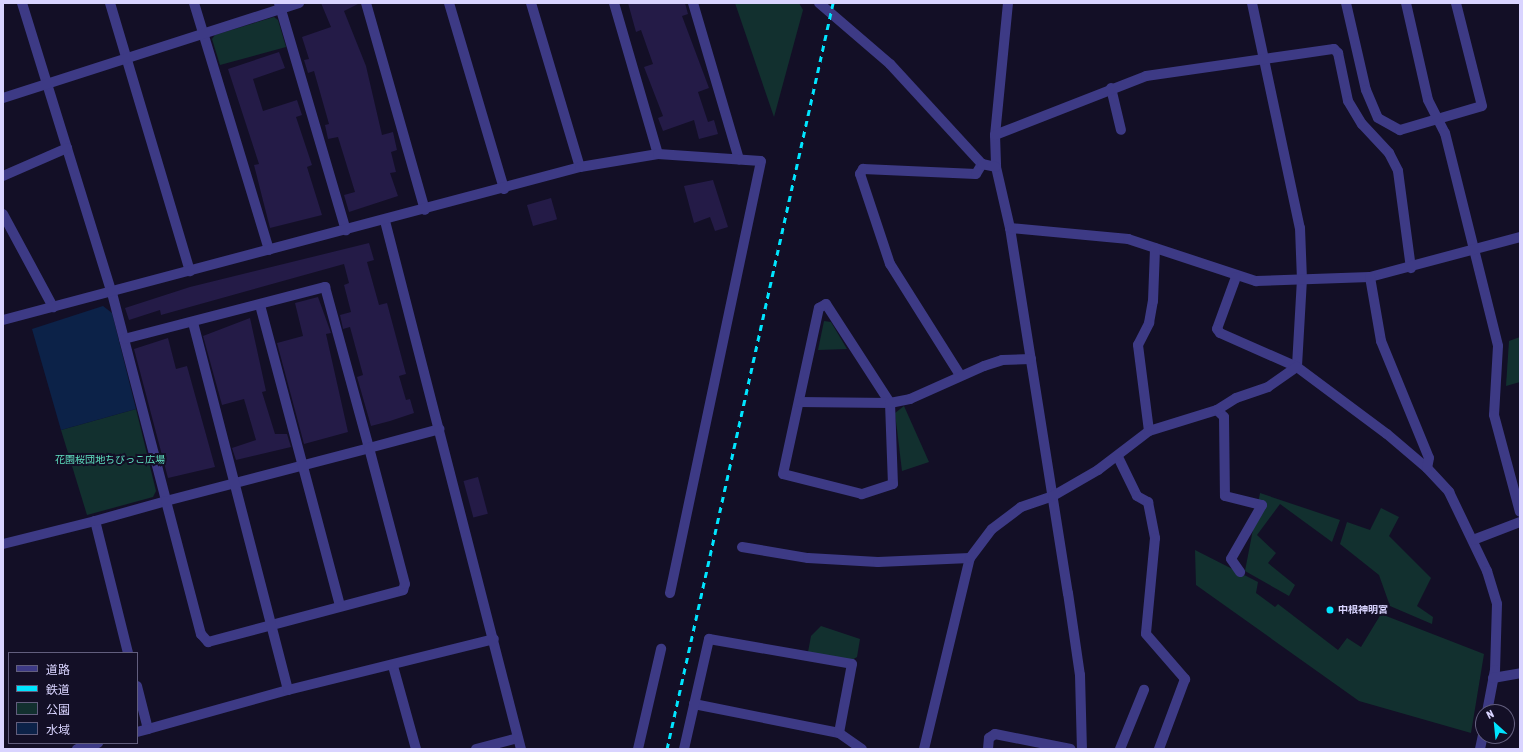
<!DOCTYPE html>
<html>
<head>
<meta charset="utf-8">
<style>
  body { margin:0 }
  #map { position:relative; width:1523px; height:752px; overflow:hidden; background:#130f26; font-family:"Asap Condensed","Noto Sans JP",sans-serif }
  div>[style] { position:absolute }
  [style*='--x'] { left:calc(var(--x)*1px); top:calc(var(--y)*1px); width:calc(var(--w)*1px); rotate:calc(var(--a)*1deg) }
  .green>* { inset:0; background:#12302f }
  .water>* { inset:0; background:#0c2248 }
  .building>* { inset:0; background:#241b47; transform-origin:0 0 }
  .pedestrian>* { height:10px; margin:-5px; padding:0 5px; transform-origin:5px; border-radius:5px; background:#3d3a85 }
  .minor>* { height:10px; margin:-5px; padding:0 5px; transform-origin:5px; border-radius:5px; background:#3d3a85 }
  .tertiary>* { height:10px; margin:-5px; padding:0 5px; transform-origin:5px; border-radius:5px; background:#3d3a85 }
  .rail>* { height:3px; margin-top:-1.5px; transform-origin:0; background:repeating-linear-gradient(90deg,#00e5ff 0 6px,transparent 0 11px) }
  .dots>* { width:11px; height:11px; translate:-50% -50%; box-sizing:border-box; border:2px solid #130f26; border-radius:50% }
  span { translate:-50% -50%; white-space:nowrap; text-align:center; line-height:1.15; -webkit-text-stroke:4px #130f26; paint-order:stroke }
  .park-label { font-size:10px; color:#5fe0c0 }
  .poi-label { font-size:10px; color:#d9d4ff; font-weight:700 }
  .left { translate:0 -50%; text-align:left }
  .frame { position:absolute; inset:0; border:4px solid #d9d4ff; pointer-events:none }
  .legend { position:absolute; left:8px; top:652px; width:130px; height:92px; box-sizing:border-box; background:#130f26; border:1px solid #625e7d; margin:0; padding:5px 7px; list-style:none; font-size:12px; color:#d9d4ff }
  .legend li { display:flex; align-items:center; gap:8px; height:20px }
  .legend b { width:20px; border:1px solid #625e7d }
  .north { position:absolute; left:1475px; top:704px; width:40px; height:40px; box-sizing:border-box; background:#130f26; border:1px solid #625e7d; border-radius:50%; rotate:333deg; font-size:11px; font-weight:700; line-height:16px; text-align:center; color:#d9d4ff }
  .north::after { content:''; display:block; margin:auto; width:14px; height:18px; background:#00e5ff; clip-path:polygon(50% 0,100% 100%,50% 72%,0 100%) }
</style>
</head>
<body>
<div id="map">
  <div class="green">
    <i style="clip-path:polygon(735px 3px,799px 3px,803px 10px,774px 117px)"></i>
    <i style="clip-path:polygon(274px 17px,278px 20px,286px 47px,220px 65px,212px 39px,215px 35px)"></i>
    <i style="clip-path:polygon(824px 321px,831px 322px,847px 349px,818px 350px)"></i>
    <i style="clip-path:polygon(1520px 337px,1520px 382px,1506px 386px,1509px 341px)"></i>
    <i style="clip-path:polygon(904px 406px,929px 462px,902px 471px,895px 413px)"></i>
    <i style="clip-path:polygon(136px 409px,156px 491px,153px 497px,87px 515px,61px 430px)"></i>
    <i style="clip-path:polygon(1260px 493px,1340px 520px,1332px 542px,1280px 504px,1257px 535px,1276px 553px,1268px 563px,1295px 585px,1289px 596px,1245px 571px)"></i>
    <i style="clip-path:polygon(1381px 508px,1399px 517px,1389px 536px,1431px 578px,1417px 606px,1433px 617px,1432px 624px,1390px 606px,1379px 575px,1340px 544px,1347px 522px,1370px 530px)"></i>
    <i style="clip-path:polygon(1195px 550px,1258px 582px,1256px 593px,1275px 607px,1278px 604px,1338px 650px,1347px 638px,1361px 647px,1381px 614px,1484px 654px,1471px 733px,1359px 701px,1196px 585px)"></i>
    <i style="clip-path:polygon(821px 626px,860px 639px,857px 657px,850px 661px,808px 652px,811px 636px)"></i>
  </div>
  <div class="water">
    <i style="clip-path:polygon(103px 306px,112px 313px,136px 409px,61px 430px,32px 329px)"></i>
  </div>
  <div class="building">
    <i style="clip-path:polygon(321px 3px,360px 3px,344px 11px,366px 66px,382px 135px,393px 132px,397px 150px,391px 152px,396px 172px,390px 173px,398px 196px,349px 212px,344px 195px,355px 192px,338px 137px,328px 139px,325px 125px,329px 124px,314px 71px,308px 73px,304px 60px,309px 59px,302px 37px,331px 27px)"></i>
    <i style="clip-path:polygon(628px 3px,685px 3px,688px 14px,682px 16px,709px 88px,698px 92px,708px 122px,714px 120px,718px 134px,699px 139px,694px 120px,663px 131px,658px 118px,663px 116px,644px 67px,653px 64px,641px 30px,636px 32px)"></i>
    <i style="clip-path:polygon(279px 52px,285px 68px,253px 79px,263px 111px,297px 100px,302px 115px,296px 117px,312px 165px,307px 167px,322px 215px,270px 228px,254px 165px,259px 164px,228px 69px)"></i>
    <i style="clip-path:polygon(713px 180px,728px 227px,715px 231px,710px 217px,694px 223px,684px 186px)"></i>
    <i style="left:551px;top:198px;width:22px;height:25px;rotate:74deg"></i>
    <i style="clip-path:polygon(369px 243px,374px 260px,367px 262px,379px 305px,387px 303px,406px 374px,399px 376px,406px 400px,410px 399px,414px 413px,390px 421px,371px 426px,357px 377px,363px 375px,350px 327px,343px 329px,340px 315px,351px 312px,344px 285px,349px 283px,344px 264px,161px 315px,160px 310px,129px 320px,125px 308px,190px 287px)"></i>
    <i style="clip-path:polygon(318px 297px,331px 333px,326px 334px,348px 432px,304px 444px,277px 343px,303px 336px,295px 303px)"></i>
    <i style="clip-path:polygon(250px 318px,266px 391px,262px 392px,275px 434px,287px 434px,291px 447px,236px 460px,232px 448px,256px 440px,244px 399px,222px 405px,203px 336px)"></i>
    <i style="clip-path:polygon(168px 338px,176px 369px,187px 366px,215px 467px,168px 478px,134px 349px)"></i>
    <i style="left:478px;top:477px;width:38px;height:15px;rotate:75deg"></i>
  </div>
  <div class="pedestrian">
    <i style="--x:166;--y:501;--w:210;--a:-14.6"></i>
  </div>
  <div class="minor">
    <i style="--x:22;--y:3;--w:304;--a:72.8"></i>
    <i style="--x:112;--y:293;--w:215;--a:75.4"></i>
    <i style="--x:110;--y:3;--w:280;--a:73.4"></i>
    <i style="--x:194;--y:3;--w:258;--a:73.1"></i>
    <i style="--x:279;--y:3;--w:237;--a:73.6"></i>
    <i style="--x:366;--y:3;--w:215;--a:74.1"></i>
    <i style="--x:449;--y:3;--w:194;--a:73.5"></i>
    <i style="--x:531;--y:3;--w:171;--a:73.4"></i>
    <i style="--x:614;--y:3;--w:157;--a:73.8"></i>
    <i style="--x:693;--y:3;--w:163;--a:73.6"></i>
    <i style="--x:1008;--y:3;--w:133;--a:95.6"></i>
    <i style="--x:995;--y:135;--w:32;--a:88"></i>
    <i style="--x:996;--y:167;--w:63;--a:77.1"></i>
    <i style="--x:1010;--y:228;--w:370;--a:81"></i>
    <i style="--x:1068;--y:593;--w:83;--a:81.7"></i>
    <i style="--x:1080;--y:675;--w:74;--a:88.5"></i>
    <i style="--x:1252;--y:3;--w:230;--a:78"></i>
    <i style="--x:1300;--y:228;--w:51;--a:87.8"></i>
    <i style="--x:1302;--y:279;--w:88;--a:93.3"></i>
    <i style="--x:1346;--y:3;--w:89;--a:77.1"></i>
    <i style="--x:1366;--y:90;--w:30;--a:67"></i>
    <i style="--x:1378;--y:118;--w:25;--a:29"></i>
    <i style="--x:1400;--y:130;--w:85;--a:-16.3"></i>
    <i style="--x:1482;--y:106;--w:106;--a:-104.2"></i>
    <i style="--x:1406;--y:3;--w:99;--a:77.2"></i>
    <i style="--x:1428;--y:100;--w:37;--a:63"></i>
    <i style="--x:1445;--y:133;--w:219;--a:76"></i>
    <i style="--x:1498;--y:346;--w:69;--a:93.3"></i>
    <i style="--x:1494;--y:415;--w:100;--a:75"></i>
    <i style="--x:1111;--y:88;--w:43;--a:76.6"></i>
    <i style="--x:3;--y:98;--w:311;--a:-17.8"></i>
    <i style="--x:995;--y:135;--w:162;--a:-21.3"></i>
    <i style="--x:1146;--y:76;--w:190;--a:-8.2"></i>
    <i style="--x:1334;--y:49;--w:6;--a:45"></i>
    <i style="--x:1338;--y:53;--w:49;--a:78.2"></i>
    <i style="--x:1348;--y:101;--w:27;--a:59"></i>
    <i style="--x:1362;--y:124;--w:40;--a:47"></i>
    <i style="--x:1389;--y:153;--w:20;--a:63"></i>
    <i style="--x:1398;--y:171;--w:98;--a:82.4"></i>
    <i style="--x:3;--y:176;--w:70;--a:-23.6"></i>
    <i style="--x:3;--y:214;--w:106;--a:61.7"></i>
    <i style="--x:1010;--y:228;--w:119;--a:5.3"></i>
    <i style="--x:1128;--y:239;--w:135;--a:18.2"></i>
    <i style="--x:1256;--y:281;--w:114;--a:-2"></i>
    <i style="--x:1370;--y:277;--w:155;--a:-14.9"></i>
    <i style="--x:1236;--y:277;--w:55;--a:110.1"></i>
    <i style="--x:1217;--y:329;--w:5;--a:53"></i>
    <i style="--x:1220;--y:333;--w:84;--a:23.8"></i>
    <i style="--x:1297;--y:367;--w:112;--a:36.7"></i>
    <i style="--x:1387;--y:434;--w:52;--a:40.4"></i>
    <i style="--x:1427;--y:468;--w:33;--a:47"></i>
    <i style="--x:1449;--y:492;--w:88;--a:64.3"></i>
    <i style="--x:1487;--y:571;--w:34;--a:73"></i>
    <i style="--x:1497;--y:604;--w:66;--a:91.7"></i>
    <i style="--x:1495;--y:670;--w:43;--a:100.8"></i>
    <i style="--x:1370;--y:277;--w:65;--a:80.2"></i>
    <i style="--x:1381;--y:341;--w:126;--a:67.7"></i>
    <i style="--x:1429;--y:458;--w:10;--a:101"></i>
    <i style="--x:826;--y:304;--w:118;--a:57.1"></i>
    <i style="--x:890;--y:403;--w:81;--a:87.9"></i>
    <i style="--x:893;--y:484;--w:33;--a:162"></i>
    <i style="--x:862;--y:494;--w:81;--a:-165.8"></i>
    <i style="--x:783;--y:474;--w:170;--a:-77.8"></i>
    <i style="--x:819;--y:308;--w:8;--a:-30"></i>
    <i style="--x:260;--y:305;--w:311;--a:75.1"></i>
    <i style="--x:124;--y:339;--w:208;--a:-14.5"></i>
    <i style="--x:325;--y:287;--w:167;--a:74.7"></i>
    <i style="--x:960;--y:375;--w:131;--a:-122.2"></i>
    <i style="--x:890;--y:264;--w:95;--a:-108.4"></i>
    <i style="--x:860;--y:174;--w:6;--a:-59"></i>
    <i style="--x:863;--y:169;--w:113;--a:2.5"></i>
    <i style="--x:976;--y:174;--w:12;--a:-59"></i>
    <i style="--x:799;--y:402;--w:91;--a:0.6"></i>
    <i style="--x:890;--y:403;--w:20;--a:-11"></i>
    <i style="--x:910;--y:399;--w:81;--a:-24"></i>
    <i style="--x:984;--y:366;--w:19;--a:-18"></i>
    <i style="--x:1002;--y:360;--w:29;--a:-2"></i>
    <i style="--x:1217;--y:410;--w:10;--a:45"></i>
    <i style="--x:1224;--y:417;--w:79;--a:89.3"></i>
    <i style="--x:1225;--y:496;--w:38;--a:14"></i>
    <i style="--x:1262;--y:505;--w:62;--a:119.9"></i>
    <i style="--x:1231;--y:559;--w:16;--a:55"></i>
    <i style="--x:1149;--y:431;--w:87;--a:-97.3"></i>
    <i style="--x:1138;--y:345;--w:25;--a:-63"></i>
    <i style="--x:1149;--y:323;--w:22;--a:-80"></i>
    <i style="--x:1153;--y:301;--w:53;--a:-87.8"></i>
    <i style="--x:1118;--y:457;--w:43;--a:64"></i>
    <i style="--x:1137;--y:496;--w:13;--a:29"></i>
    <i style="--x:1148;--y:502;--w:37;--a:79"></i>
    <i style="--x:1155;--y:538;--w:96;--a:95.4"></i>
    <i style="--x:1146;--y:634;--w:60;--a:49.1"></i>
    <i style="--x:1185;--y:679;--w:75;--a:110.4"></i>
    <i style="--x:1473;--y:540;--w:50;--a:-21"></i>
    <i style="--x:3;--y:544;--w:95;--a:-14"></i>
    <i style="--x:742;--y:547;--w:67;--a:9.5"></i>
    <i style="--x:808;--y:558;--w:70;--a:3.3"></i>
    <i style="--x:878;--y:562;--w:92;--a:-2.5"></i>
    <i style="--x:670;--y:593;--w:441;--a:-78.1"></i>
    <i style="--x:128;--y:653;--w:136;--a:-104"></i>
    <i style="--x:95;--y:521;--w:74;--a:-15.7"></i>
    <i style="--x:166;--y:501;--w:138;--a:75.3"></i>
    <i style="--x:201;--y:634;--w:11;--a:49"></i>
    <i style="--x:208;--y:642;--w:202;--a:-14.9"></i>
    <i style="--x:403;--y:590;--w:6;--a:-72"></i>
    <i style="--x:405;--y:584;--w:141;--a:-104.8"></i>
    <i style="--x:369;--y:448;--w:73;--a:-15"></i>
    <i style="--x:393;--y:666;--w:86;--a:74.5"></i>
    <i style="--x:1493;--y:678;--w:27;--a:-10"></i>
    <i style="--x:137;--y:686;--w:44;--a:75.7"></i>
    <i style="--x:148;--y:729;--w:145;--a:-15.6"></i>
    <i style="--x:288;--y:690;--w:379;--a:-104.5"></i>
    <i style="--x:288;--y:690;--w:212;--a:-13.9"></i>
    <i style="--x:694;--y:704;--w:148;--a:11.3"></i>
    <i style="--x:839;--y:733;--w:28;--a:35"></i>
    <i style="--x:137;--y:732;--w:11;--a:-15"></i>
    <i style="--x:77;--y:749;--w:22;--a:-16"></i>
    <i style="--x:476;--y:749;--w:43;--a:-14.7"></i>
    <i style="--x:638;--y:749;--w:103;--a:-77"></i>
    <i style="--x:684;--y:749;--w:113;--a:-77.2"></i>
    <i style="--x:709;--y:639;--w:145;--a:9.9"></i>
    <i style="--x:852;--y:664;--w:70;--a:100.7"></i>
    <i style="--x:924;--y:749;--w:196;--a:-76.5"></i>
    <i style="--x:970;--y:558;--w:36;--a:-53"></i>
    <i style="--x:992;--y:529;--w:36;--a:-37"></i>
    <i style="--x:1021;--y:507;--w:34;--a:-19"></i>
    <i style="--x:1053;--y:496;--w:52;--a:-30"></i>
    <i style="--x:1098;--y:470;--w:64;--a:-37.4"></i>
    <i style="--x:1149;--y:431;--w:71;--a:-17.2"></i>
    <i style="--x:1217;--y:410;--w:22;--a:-32"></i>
    <i style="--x:1236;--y:398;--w:34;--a:-19"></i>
    <i style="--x:1268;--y:387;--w:35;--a:-35"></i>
    <i style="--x:988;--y:749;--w:11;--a:-85"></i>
    <i style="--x:989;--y:738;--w:7;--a:-34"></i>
    <i style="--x:995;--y:734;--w:77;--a:11.2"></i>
    <i style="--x:1120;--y:749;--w:64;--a:-67.9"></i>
    <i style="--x:1480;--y:749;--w:14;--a:-78"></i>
  </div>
  <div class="tertiary">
    <i style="--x:819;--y:3;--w:94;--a:40.7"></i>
    <i style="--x:890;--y:64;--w:136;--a:47.4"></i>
    <i style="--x:982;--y:164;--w:14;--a:12"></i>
    <i style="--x:385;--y:221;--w:545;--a:75.56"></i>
    <i style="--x:3;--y:320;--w:597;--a:-14.85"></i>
    <i style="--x:580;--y:167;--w:79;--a:-9.5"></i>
    <i style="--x:658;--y:154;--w:103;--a:3.9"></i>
  </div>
  <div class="rail">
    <i style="--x:667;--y:749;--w:764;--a:-77.45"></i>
  </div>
  <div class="dots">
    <i style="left:1330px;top:610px;background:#00e5ff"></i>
  </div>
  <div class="park-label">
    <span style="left:110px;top:460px">花園桜団地ちびっこ広場</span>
  </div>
  <div class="poi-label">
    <span class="left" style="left:1338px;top:610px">中根神明宮</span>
  </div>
  <div class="frame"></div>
  <ul class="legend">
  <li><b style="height:5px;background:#3d3a85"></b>道路</li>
  <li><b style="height:5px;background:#00e5ff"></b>鉄道</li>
  <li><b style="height:11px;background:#12302f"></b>公園</li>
  <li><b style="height:11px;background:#0c2248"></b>水域</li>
  </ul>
  <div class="north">N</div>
</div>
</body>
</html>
